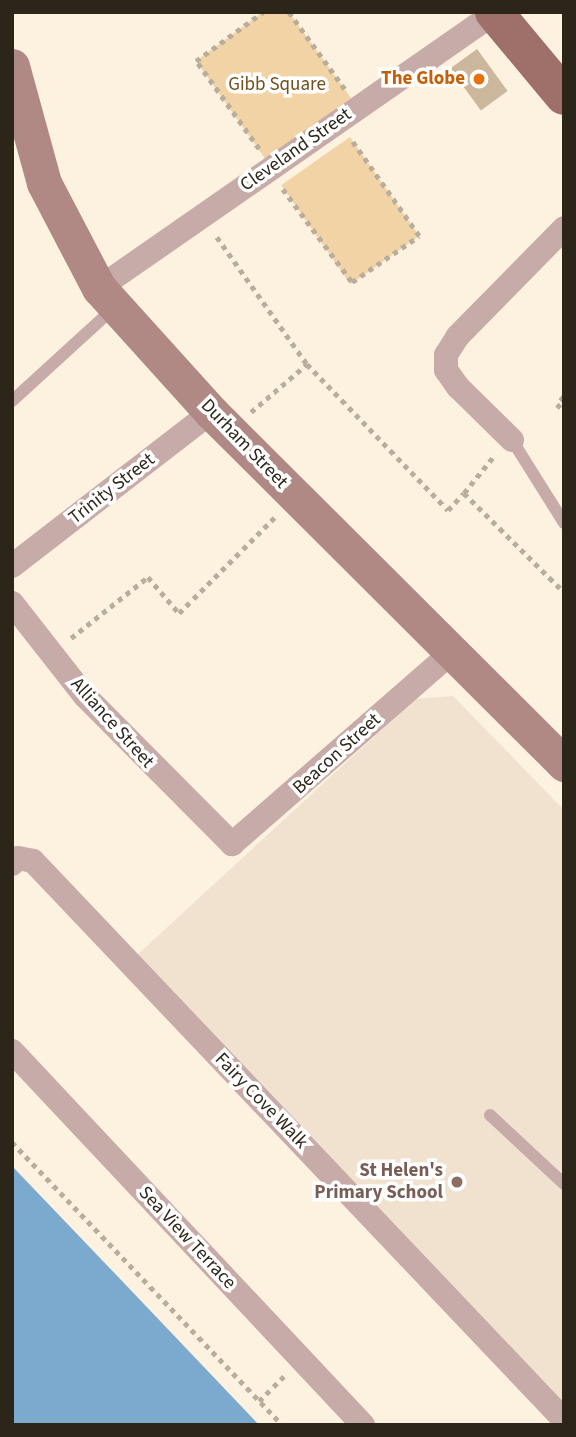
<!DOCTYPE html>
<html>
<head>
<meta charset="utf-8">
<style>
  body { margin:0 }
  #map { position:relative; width:576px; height:1437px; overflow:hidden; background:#fdf1df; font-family:"Source Sans 3",sans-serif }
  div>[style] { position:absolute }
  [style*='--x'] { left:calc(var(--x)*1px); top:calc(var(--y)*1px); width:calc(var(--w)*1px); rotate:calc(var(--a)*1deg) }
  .education>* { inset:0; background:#f1e2cf }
  .green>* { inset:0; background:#f2d3a6; transform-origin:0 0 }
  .water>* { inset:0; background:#7caace }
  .building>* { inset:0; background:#cbb79b; transform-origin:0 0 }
  .path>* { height:4.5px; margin-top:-2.25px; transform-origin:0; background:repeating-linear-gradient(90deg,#b8ae9e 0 5px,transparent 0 10px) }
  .lane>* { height:12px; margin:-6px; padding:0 6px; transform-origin:6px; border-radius:6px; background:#c7aba8 }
  .street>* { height:24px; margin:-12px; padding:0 12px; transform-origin:12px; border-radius:12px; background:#c7aba8 }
  .secondary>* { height:35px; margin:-17.5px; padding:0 17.5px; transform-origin:17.5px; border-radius:17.5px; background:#b08884 }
  .primary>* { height:38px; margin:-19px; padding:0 19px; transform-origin:19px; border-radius:19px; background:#9f6f6a }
  .dots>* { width:19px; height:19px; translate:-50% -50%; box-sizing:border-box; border:4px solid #fff; border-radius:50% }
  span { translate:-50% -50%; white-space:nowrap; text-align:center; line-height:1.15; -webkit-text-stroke:7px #fff; paint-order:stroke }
  .food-label { font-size:19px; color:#c56008; font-weight:700 }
  .right { translate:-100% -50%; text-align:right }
  .park-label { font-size:19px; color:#705019 }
  .street-label { font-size:19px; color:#2c251a }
  .education-label { font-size:19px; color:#785e54; font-weight:700 }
  .frame { position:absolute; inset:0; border:14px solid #2c251a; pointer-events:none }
</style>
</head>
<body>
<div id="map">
  <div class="education">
    <i style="clip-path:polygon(453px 696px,564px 810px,564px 1408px,136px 956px,415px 699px)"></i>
  </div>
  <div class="green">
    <i style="clip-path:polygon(263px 12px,289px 12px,351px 98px,266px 160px,196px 61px)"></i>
    <i style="left:350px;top:137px;width:121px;height:84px;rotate:55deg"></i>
  </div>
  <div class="water">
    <i style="clip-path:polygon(12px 1166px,123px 1282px,259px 1425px,12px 1425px)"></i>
  </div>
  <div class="building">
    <i style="left:477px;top:49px;width:52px;height:33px;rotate:54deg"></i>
  </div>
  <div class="path">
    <i style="--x:289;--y:12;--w:95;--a:54"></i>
    <i style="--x:259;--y:149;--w:108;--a:-125.6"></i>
    <i style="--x:196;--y:61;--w:83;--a:-36.2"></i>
    <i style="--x:283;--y:189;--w:116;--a:53.4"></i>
    <i style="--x:352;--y:282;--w:81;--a:-34.5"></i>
    <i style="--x:419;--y:236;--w:116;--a:-125.2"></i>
    <i style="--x:217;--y:237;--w:156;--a:54.7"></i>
    <i style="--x:564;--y:397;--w:10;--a:135"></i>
    <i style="--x:557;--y:404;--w:10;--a:45"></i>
    <i style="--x:251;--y:412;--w:74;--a:-40.6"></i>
    <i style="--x:307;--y:364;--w:203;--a:46"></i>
    <i style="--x:448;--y:510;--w:23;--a:-47"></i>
    <i style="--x:464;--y:493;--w:141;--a:44.7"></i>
    <i style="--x:464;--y:493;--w:48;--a:-51"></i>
    <i style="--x:71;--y:638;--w:98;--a:-38.4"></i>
    <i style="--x:148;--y:577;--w:48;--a:49.3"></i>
    <i style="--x:179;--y:613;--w:136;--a:-45"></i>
    <i style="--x:12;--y:1142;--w:391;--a:46.3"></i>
    <i style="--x:259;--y:1401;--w:35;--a:-45"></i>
  </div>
  <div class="lane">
    <i style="--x:12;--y:401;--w:139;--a:-42.4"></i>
    <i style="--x:512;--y:440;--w:98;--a:57.9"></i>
    <i style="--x:490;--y:1115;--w:101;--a:43"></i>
  </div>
  <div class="street">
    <i style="--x:99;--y:288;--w:482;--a:-34.8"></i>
    <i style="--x:512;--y:440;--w:76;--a:-135.5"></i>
    <i style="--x:458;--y:387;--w:21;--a:-125"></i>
    <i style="--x:446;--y:370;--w:15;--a:-90"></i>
    <i style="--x:446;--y:355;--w:22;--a:-58"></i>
    <i style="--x:458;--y:336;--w:151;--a:-45.5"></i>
    <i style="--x:12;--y:566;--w:252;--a:-37.7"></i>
    <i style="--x:12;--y:603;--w:118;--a:51.9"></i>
    <i style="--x:85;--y:696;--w:209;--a:45.2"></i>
    <i style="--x:232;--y:844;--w:291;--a:-41.1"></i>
    <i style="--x:12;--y:864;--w:8;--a:-45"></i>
    <i style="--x:18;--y:858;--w:15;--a:11"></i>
    <i style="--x:33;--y:861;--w:771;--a:46.47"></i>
    <i style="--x:12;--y:1051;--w:513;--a:46.82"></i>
  </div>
  <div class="secondary">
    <i style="--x:12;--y:66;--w:121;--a:74.7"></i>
    <i style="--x:44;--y:183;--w:119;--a:62.4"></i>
    <i style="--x:99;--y:288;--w:167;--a:47.9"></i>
    <i style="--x:211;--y:412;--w:499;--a:44.9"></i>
  </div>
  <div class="primary">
    <i style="--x:494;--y:12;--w:109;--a:50.2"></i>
  </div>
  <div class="dots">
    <i style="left:479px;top:79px;background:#e8710a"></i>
    <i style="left:457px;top:1182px;background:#8d6e63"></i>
  </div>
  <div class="food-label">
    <span class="right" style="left:465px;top:79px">The Globe</span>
  </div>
  <div class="park-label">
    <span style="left:277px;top:85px">Gibb Square</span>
  </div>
  <div class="street-label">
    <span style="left:296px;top:150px;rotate:-35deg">Cleveland Street</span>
    <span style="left:244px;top:444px;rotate:46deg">Durham Street</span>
    <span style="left:112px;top:489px;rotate:-38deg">Trinity Street</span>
    <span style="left:112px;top:723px;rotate:48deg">Alliance Street</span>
    <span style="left:337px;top:754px;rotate:-42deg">Beacon Street</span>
    <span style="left:261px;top:1101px;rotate:46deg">Fairy Cove Walk</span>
    <span style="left:187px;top:1238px;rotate:47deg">Sea View Terrace</span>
  </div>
  <div class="education-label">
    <span class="right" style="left:443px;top:1182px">St Helen's<br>Primary School</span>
  </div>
  <div class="frame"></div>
</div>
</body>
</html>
